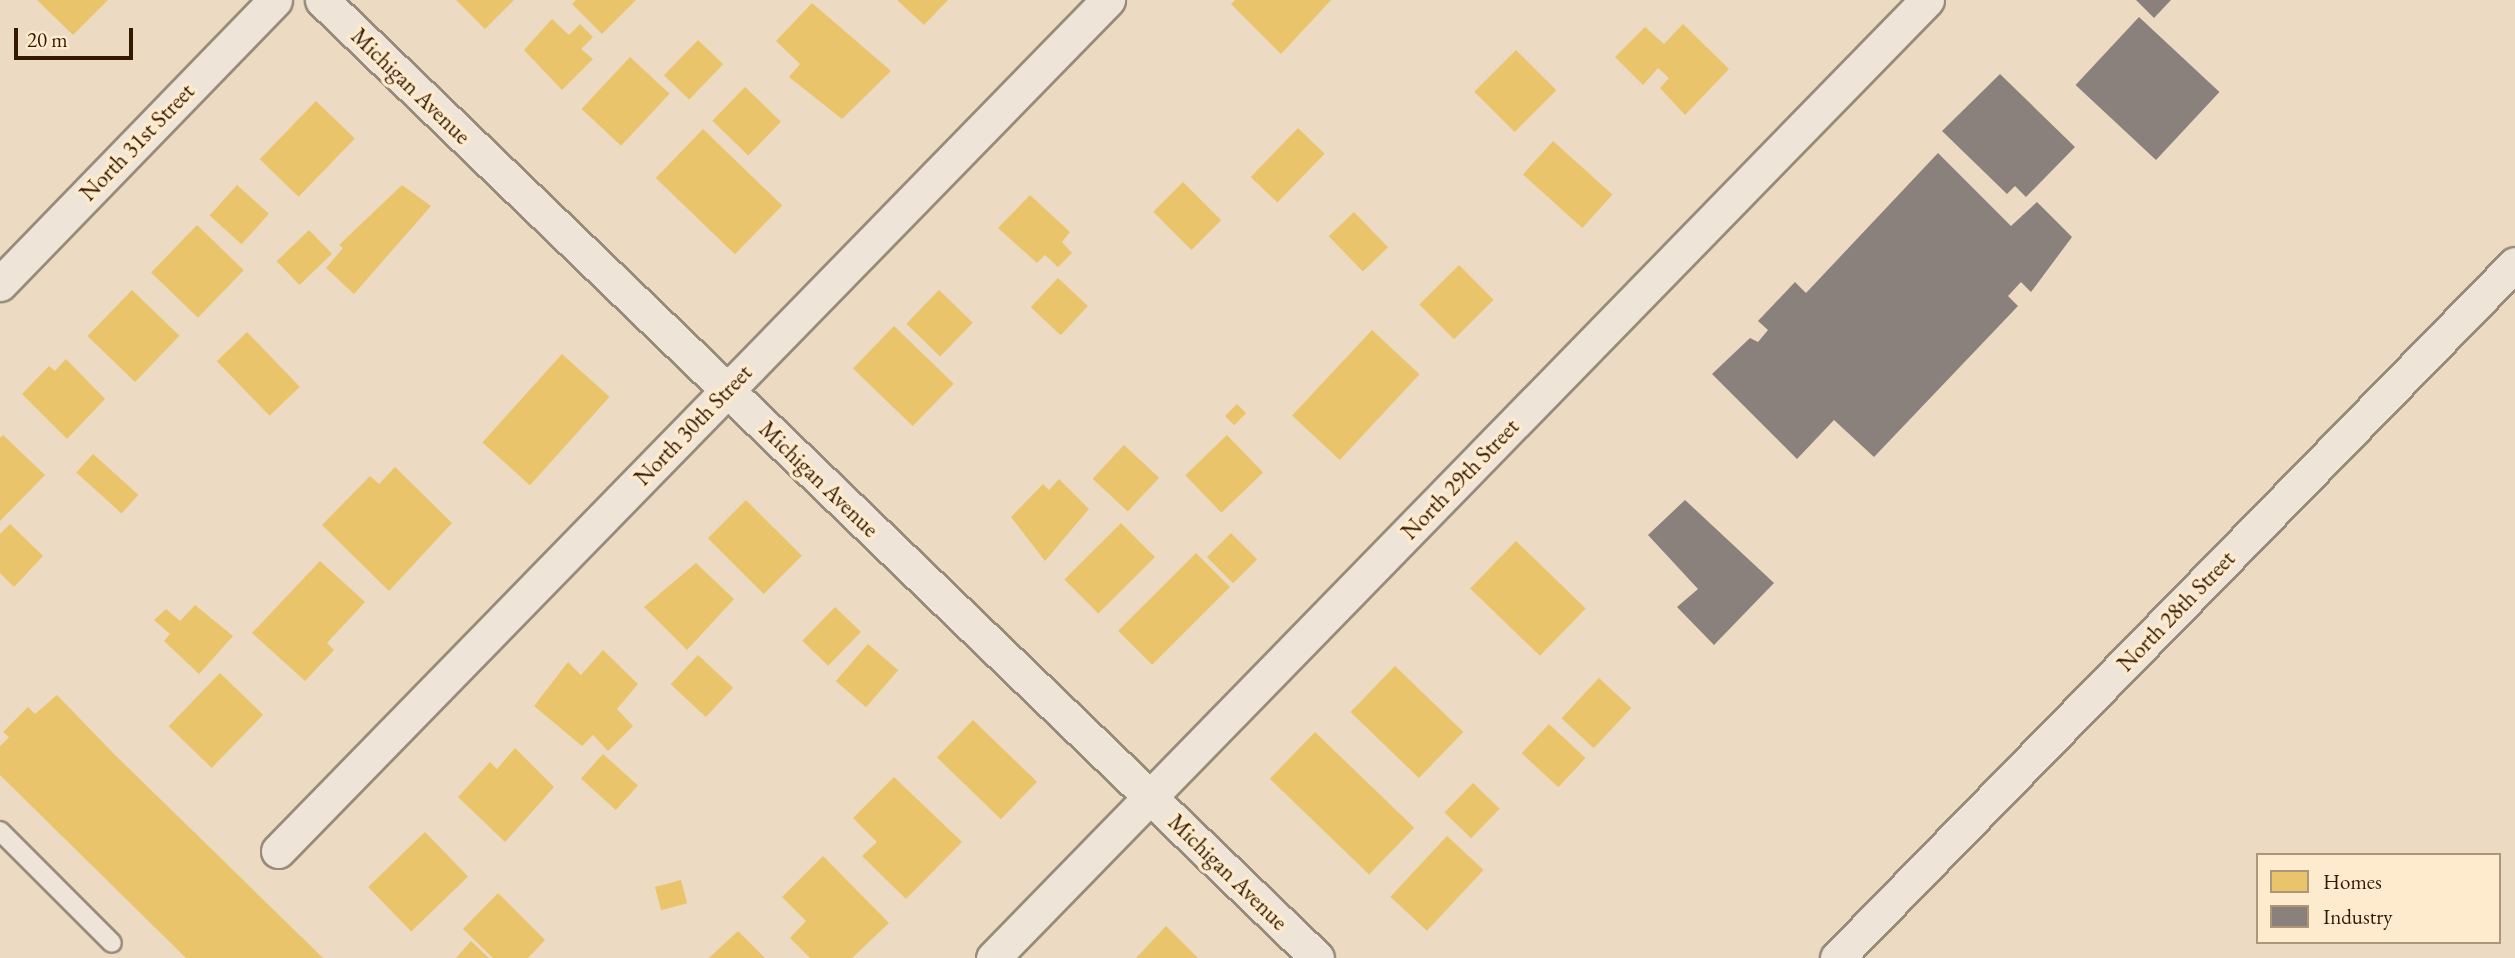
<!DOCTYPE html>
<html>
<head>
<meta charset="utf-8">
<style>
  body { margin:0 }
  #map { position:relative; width:2515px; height:958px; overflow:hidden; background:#ecdbc2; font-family:"EB Garamond",serif }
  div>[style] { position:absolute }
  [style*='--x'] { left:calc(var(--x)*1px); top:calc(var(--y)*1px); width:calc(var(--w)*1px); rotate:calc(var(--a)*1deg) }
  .homes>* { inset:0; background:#e9c46a; transform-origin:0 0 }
  .industry>* { inset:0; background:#8a817c; transform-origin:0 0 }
  .roads { filter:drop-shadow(2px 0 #988b7a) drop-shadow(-2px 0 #988b7a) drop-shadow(0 2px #988b7a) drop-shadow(0 -2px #988b7a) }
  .service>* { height:18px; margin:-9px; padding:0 9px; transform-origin:9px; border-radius:9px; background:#eee5d8 }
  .minor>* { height:33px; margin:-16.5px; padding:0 16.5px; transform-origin:16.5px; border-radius:16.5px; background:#eee5d8 }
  span { translate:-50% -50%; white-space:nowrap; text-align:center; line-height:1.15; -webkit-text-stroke:7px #feeacc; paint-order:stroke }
  .street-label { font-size:23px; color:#341800 }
  .legend { position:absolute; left:2256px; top:853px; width:245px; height:91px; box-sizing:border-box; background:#feeacc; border:2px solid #ad967a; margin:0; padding:9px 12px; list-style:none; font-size:21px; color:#341800 }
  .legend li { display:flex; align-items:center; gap:14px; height:35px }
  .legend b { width:35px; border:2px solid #ad967a }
  .scale { position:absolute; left:14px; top:28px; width:119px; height:32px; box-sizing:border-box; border:4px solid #341800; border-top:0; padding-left:9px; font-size:21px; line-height:24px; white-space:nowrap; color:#341800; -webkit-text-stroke:5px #feeacc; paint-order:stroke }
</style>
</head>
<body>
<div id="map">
  <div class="homes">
    <i style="clip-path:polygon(37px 0,108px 0,73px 35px)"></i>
    <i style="clip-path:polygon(456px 0,514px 0,485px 29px)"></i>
    <i style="clip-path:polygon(576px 0,636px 0,602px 34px,572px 4px)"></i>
    <i style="clip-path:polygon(897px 0,948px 0,924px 25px)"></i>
    <i style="clip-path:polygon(1235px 0,1331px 0,1281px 54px,1231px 4px)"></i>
    <i style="clip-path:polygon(812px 3px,891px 71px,842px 119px,789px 77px,800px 64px,776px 41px)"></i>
    <i style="clip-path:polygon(552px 19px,569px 35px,580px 24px,593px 37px,581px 49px,593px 59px,562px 90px,524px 50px)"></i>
    <i style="clip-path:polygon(1683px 24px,1729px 69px,1685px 115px,1660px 88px,1669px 78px,1658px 68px,1643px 85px,1615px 57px,1645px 27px,1664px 44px)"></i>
    <i style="left:698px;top:40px;width:35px;height:49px;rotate:44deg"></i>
    <i style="left:1516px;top:50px;width:57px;height:59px;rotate:45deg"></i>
    <i style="left:630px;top:57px;width:54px;height:71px;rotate:43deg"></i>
    <i style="left:745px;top:87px;width:50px;height:47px;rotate:44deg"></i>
    <i style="left:316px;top:101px;width:54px;height:81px;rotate:44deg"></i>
    <i style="left:1298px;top:128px;width:37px;height:68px;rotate:44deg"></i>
    <i style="left:703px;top:129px;width:110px;height:68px;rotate:44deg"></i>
    <i style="left:1553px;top:141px;width:80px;height:45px;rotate:42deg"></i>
    <i style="left:1183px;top:182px;width:54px;height:42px;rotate:45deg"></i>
    <i style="left:237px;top:185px;width:43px;height:41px;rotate:42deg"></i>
    <i style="clip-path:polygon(402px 185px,431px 206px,354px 294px,326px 268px,343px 248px,339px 245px)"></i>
    <i style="clip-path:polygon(1030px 195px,1070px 232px,1062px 242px,1072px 253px,1058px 267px,1045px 255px,1037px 263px,998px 228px)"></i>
    <i style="left:1354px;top:212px;width:49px;height:35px;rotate:46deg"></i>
    <i style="left:197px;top:225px;width:65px;height:66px;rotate:44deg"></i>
    <i style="left:309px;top:230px;width:33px;height:45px;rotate:46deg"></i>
    <i style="left:1459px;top:265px;width:49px;height:56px;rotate:45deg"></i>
    <i style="left:1058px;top:278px;width:41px;height:40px;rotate:43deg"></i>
    <i style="left:132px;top:290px;width:66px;height:64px;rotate:44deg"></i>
    <i style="left:939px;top:290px;width:47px;height:47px;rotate:44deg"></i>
    <i style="left:894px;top:326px;width:83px;height:59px;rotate:44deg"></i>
    <i style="left:1372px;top:330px;width:65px;height:117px;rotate:43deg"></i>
    <i style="left:247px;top:332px;width:76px;height:42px;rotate:46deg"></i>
    <i style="left:562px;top:354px;width:64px;height:119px;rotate:42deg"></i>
    <i style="clip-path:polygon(66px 359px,105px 399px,67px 439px,22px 394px,49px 366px,55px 371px)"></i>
    <i style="left:1237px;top:404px;width:13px;height:17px;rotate:45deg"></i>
    <i style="clip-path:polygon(3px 435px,45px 475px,0 521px,0 438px)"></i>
    <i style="left:1227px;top:435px;width:52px;height:58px;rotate:46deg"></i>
    <i style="left:1124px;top:445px;width:48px;height:46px;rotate:43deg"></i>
    <i style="left:93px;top:454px;width:61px;height:25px;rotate:42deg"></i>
    <i style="clip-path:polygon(395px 467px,452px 523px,389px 591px,322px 525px,370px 476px,379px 484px)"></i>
    <i style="clip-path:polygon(1059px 479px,1089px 509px,1045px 561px,1011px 517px,1043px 484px,1049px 490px)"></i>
    <i style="left:746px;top:500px;width:79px;height:54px;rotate:45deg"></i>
    <i style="left:1121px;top:523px;width:48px;height:80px;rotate:45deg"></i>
    <i style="clip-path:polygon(10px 524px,43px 556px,14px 587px,0 573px,0 534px)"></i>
    <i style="left:1231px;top:533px;width:37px;height:34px;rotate:45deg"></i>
    <i style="left:1516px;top:541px;width:97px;height:66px;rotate:44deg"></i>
    <i style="left:1196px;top:553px;width:48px;height:110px;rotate:45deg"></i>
    <i style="clip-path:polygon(320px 561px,365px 602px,327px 643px,334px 650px,305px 681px,252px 633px)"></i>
    <i style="clip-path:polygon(696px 563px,734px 599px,687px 650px,644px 607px)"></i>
    <i style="clip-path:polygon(195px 605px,233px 636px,199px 674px,164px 641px,170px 634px,154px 620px,166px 609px,180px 621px)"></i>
    <i style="left:835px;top:607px;width:36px;height:47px;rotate:44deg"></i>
    <i style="left:868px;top:644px;width:40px;height:49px;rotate:41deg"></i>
    <i style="clip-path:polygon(603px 650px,638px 684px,617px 709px,633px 726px,608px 751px,593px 735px,582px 746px,534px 706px,568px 662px,581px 675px)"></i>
    <i style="left:698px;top:655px;width:48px;height:40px;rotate:43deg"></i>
    <i style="left:1395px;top:666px;width:95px;height:64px;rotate:44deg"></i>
    <i style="left:220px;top:673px;width:60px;height:74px;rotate:44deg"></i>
    <i style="left:1599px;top:678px;width:44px;height:55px;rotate:43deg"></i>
    <i style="clip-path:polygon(57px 695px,113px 753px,323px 958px,186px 958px,0 775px,0 746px,9px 737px,3px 732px,28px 707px,35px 714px)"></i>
    <i style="left:973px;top:720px;width:89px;height:52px;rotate:44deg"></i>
    <i style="left:1549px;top:724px;width:50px;height:40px;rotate:43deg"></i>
    <i style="left:1315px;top:732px;width:138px;height:65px;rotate:44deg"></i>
    <i style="clip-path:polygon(515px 748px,554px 787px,505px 842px,458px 797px,490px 762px,497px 769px)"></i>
    <i style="left:603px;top:754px;width:47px;height:33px;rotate:42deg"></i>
    <i style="clip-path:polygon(894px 777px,962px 842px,906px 899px,862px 856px,877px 842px,853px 818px)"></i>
    <i style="left:1473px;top:783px;width:37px;height:41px;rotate:44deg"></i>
    <i style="left:425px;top:832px;width:62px;height:79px;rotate:46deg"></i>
    <i style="left:1447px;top:836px;width:50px;height:83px;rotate:43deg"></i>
    <i style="clip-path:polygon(823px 856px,889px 923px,852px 958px,810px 958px,790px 938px,806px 921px,782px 897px)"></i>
    <i style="left:681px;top:880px;width:24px;height:27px;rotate:75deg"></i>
    <i style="clip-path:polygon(498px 893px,545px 940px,528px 958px,493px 958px,463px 929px)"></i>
    <i style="clip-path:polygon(1166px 926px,1198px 958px,1136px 958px)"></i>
    <i style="clip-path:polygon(738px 931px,765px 958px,709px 958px)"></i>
    <i style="clip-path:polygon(471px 941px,489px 958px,456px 958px)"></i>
  </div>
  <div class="industry">
    <i style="clip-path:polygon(2136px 0,2171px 0,2154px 18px)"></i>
    <i style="left:2139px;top:17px;width:110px;height:93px;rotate:43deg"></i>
    <i style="clip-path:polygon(2000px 74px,2075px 147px,2026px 197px,2015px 186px,2007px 194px,1942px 131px)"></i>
    <i style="clip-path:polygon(1938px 153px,2011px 226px,2037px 202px,2072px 237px,2031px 292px,2021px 282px,2008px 296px,2018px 306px,1874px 457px,1834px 420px,1797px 459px,1712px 374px,1750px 338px,1758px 342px,1768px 330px,1758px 321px,1795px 282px,1806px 293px)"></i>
    <i style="clip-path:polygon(1685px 500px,1774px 583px,1714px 645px,1677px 607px,1698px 589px,1648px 535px)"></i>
  </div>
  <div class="roads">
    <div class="service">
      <i style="--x:0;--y:831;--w:158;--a:45"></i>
    </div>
    <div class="minor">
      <i style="--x:322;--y:0;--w:1381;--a:43.91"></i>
      <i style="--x:0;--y:284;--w:395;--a:-45.9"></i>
      <i style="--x:278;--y:851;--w:1189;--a:-45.72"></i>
      <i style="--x:993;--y:958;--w:1338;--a:-45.73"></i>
      <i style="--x:1837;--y:958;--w:970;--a:-45.67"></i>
    </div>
  </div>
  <div class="street-label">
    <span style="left:411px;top:86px;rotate:44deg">Michigan Avenue</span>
    <span style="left:137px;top:142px;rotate:-46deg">North 31st Street</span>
    <span style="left:693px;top:425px;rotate:-46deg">North 30th Street</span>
    <span style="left:819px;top:479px;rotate:44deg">Michigan Avenue</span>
    <span style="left:1460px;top:479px;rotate:-46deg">North 29th Street</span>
    <span style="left:2176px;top:611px;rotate:-46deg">North 28th Street</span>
    <span style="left:1228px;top:872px;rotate:44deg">Michigan Avenue</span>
  </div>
  <ul class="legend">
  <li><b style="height:19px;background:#e9c46a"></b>Homes</li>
  <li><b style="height:19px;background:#8a817c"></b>Industry</li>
  </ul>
  <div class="scale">20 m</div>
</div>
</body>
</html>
